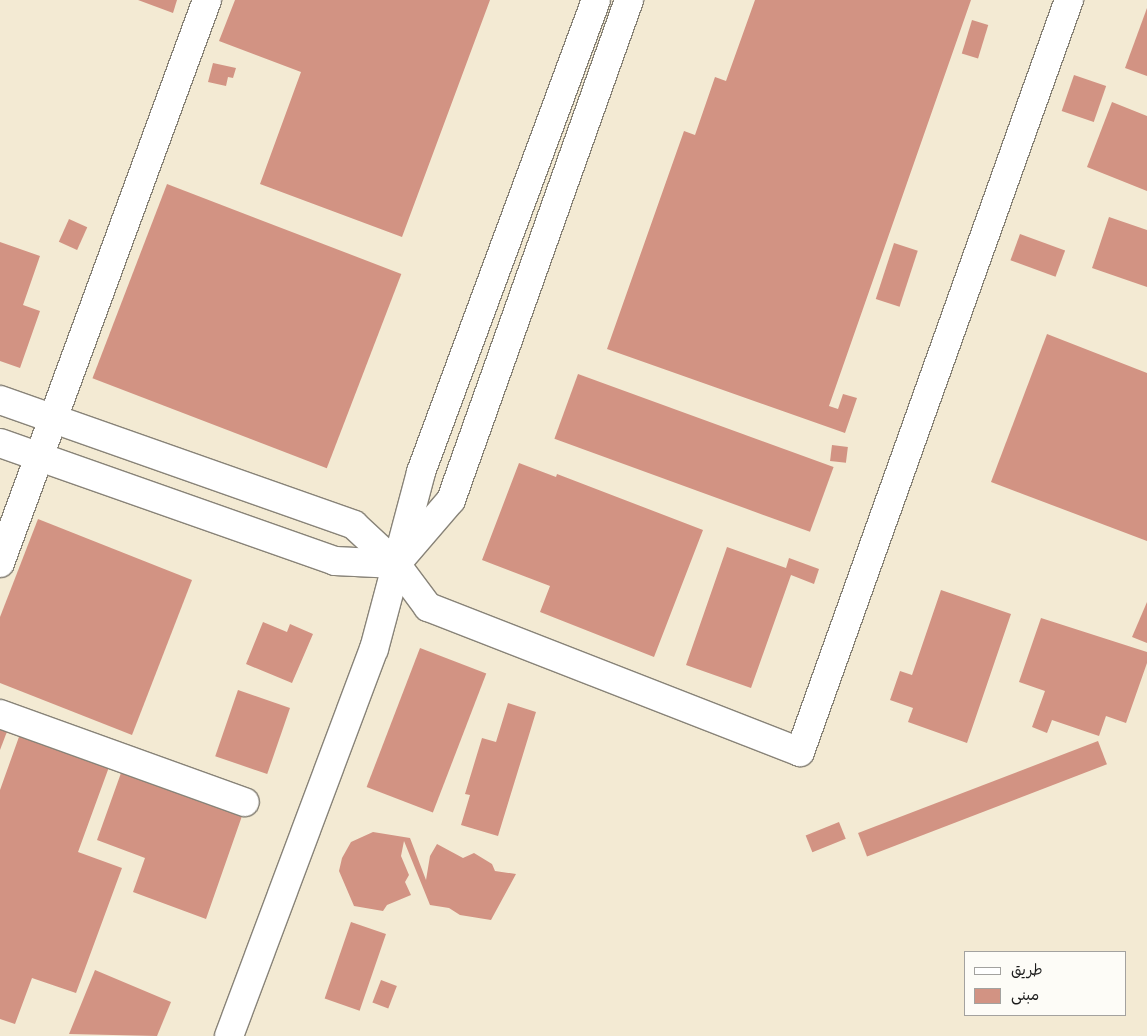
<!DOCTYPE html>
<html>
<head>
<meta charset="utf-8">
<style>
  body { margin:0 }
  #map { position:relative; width:1147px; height:1036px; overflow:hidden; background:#f3ead3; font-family:Dekko,"Playpen Sans Arabic",sans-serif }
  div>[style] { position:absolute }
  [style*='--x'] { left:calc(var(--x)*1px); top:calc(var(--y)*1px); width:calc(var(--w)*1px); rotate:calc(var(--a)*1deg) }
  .building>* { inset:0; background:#d29383; transform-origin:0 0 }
  .roads { filter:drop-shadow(1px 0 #888378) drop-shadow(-1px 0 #888378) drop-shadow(0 1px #888378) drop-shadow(0 -1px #888378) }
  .minor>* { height:28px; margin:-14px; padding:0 14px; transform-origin:14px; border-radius:14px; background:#fff }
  span { translate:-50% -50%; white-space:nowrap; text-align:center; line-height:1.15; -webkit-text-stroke:4px #fdfcf7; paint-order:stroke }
  .legend { position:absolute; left:964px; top:951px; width:162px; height:65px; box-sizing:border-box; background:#fdfcf7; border:1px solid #a3a29f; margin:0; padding:6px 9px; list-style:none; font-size:15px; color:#1c1c1c }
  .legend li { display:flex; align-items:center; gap:10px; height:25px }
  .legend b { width:25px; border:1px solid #a3a29f }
</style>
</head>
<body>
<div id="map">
  <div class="building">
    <i style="clip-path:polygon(138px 0,177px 0,173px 13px)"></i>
    <i style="clip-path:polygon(235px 0,490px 0,402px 237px,260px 184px,301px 72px,219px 41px)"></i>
    <i style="clip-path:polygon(755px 0,971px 0,829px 406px,838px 409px,843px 394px,857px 398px,845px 433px,607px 349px,684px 131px,695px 135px,715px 77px,726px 81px)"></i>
    <i style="clip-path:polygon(1147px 8px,1147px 76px,1125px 68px)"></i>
    <i style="left:972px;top:20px;width:17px;height:35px;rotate:17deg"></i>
    <i style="clip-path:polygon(213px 63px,236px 68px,233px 78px,228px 77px,226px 86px,208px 82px)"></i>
    <i style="left:1074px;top:75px;width:34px;height:38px;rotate:19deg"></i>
    <i style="clip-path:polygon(1112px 102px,1147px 116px,1147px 191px,1087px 167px)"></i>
    <i style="left:167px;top:184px;width:251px;height:208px;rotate:21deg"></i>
    <i style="clip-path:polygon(1109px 217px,1147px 230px,1147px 287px,1092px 268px)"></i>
    <i style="left:69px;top:219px;width:20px;height:25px;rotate:24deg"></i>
    <i style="left:1020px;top:234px;width:48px;height:28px;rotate:20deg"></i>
    <i style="clip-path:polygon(0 242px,40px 256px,23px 305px,40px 311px,20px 368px,0 361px)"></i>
    <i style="left:894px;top:243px;width:25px;height:59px;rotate:18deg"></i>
    <i style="clip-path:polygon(1047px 334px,1147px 373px,1147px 541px,991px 482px)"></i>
    <i style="left:578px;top:374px;width:272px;height:69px;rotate:20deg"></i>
    <i style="left:832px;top:445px;width:16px;height:16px;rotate:7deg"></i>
    <i style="clip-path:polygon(519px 463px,556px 477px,557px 474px,703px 530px,654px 657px,540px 612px,550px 586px,482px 560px)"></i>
    <i style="clip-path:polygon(38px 519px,192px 580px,132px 735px,0 683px,0 617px)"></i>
    <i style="clip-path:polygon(727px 547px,786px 568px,789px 558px,819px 569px,814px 584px,791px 575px,751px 688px,686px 665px)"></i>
    <i style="clip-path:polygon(941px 590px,1011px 614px,967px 743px,908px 722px,913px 708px,890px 700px,900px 671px,912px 675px)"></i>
    <i style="clip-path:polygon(1147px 602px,1147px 643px,1132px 637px)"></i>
    <i style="clip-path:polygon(1041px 618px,1147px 652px,1147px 663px,1126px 723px,1106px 716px,1099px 736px,1052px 720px,1047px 733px,1032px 727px,1045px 691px,1019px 682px)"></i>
    <i style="clip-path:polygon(263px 622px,287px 632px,290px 624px,313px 634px,292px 683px,246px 664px)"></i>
    <i style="left:420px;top:648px;width:71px;height:149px;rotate:21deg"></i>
    <i style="left:238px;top:690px;width:55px;height:70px;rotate:19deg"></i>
    <i style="clip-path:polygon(508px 703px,536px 712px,498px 836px,461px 825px,470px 795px,465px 794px,482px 738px,496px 742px)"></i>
    <i style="clip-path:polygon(0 726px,8px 729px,0 750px)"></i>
    <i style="clip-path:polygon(20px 734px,109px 767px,78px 852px,122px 868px,76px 993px,32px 978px,15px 1024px,0 1019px,0 790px)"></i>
    <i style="left:1098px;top:741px;width:25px;height:257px;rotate:69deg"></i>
    <i style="clip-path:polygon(121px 773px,242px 816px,206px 919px,133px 892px,145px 858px,97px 840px)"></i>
    <i style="left:839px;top:822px;width:18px;height:36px;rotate:68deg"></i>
    <i style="clip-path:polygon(373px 832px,410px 838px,426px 880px,430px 856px,437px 844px,463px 858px,474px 853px,492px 864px,495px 871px,516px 874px,491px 920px,460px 915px,449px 908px,430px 905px,404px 841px,401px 856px,409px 875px,405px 882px,411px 895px,387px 905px,383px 911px,354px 906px,339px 871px,342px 858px,351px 842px)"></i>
    <i style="left:351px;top:922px;width:37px;height:81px;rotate:19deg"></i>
    <i style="clip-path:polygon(95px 970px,171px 1002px,157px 1036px,69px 1034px)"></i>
    <i style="left:381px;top:980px;width:17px;height:24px;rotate:21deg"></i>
  </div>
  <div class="roads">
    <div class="minor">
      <i style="--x:0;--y:400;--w:375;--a:19.4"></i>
      <i style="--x:354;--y:525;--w:57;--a:42.9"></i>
      <i style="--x:396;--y:564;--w:54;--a:53.3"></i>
      <i style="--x:428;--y:607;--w:399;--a:21.3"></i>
      <i style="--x:800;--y:752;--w:799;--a:-70.32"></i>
      <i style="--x:0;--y:443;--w:355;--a:19.4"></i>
      <i style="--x:335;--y:561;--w:61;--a:2.8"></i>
      <i style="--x:402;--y:557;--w:75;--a:-49.3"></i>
      <i style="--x:451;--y:500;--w:531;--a:-70.4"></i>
      <i style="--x:0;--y:563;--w:600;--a:-69.81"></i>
      <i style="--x:0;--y:714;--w:260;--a:19.8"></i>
      <i style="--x:229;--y:1036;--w:413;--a:-69.5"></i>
      <i style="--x:374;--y:649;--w:183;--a:-75.1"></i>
      <i style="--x:421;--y:472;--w:503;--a:-69.66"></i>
    </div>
  </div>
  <ul class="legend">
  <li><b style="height:6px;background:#fff"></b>طريق</li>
  <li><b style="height:14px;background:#d29383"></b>مبنى</li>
  </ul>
</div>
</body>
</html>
